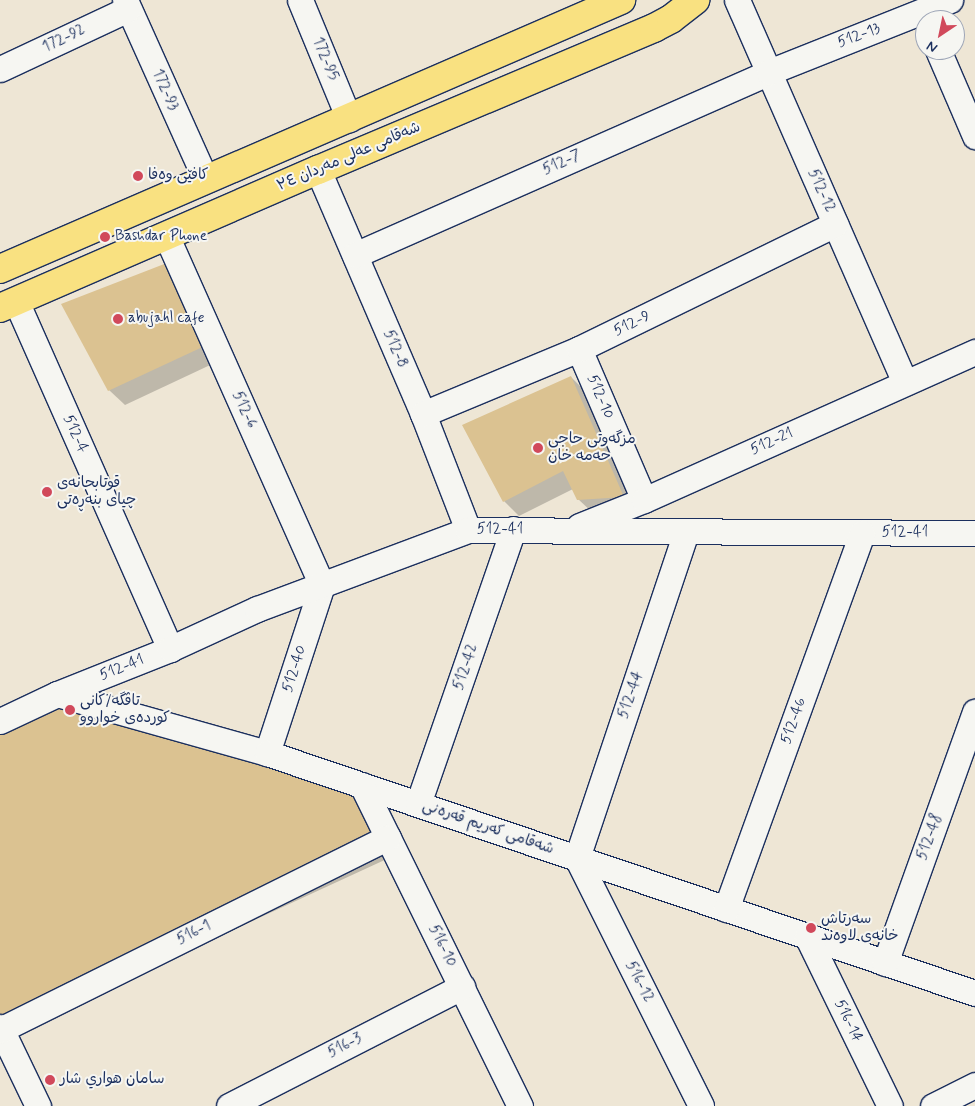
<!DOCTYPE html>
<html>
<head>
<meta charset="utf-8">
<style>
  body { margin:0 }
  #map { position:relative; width:975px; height:1106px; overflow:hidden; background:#eee6d5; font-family:Mynerve,"Playpen Sans Arabic",sans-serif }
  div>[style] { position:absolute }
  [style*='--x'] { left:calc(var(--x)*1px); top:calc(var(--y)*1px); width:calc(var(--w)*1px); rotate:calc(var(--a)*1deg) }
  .shadow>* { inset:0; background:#0003 }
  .building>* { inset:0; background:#dbc291 }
  .roads { filter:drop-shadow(1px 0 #1b2f5e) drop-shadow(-1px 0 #1b2f5e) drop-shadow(0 1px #1b2f5e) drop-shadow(0 -1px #1b2f5e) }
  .minor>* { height:25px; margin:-12.5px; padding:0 12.5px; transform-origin:12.5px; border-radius:12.5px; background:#f6f6f2 }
  .major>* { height:28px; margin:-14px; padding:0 14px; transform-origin:14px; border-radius:14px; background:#f9e181 }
  .dots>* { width:14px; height:14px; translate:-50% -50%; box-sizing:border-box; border:2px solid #f6f6f2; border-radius:50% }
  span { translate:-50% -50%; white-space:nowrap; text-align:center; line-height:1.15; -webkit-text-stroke:4px #f6f6f2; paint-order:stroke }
  .street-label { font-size:15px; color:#1b2f5e }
  .poi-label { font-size:15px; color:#1b2f5e }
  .left { translate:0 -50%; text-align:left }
  .north { position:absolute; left:915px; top:10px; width:50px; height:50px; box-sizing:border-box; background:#f6f6f2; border:1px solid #9ea6b7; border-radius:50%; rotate:214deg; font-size:14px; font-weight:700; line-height:20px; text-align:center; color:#1b2f5e }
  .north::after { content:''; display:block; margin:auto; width:18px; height:22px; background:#d1495b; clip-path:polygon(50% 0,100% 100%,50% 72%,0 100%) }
</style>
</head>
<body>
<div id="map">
  <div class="shadow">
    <i style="clip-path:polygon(172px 263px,223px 359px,125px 405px,109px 390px)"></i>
    <i style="clip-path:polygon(571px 377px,586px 392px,638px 512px,594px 514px,578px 499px,573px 489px,519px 516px,504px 501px)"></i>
    <i style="clip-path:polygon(377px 802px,402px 852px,25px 1026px,17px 1043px,2px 1029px)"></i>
  </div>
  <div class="building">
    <i style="clip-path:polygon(172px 261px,209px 344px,108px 391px,61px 304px)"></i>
    <i style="clip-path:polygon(571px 376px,624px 497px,577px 500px,563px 471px,503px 502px,462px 425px)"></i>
    <i style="clip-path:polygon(57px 694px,362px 785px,388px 837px,0 1027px,0 721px)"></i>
  </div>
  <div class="roads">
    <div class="minor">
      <i style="--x:125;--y:0;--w:197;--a:65.8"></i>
      <i style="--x:300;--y:0;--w:129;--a:67.6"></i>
      <i style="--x:737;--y:0;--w:417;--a:66.3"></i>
      <i style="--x:938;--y:50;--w:94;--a:66.7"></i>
      <i style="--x:0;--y:69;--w:141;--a:-25.1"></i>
      <i style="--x:318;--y:170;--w:266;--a:66.7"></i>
      <i style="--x:423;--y:414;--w:124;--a:68.8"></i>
      <i style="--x:166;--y:235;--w:383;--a:66"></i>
      <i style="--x:322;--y:585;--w:177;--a:108.1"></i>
      <i style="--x:355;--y:255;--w:453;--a:-23.8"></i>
      <i style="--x:769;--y:72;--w:195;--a:-21.7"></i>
      <i style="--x:16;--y:301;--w:381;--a:66.1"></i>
      <i style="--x:579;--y:349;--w:164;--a:66.7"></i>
      <i style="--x:423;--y:414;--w:169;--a:-22.6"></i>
      <i style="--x:579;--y:349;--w:285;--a:-26"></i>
      <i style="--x:579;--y:526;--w:70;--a:-21.8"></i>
      <i style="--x:644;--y:500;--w:363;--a:-24.1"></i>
      <i style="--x:686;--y:532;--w:344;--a:108.5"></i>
      <i style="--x:577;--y:858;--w:277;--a:63.4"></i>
      <i style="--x:57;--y:694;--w:122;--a:-21.7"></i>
      <i style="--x:170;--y:649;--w:96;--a:-24.7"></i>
      <i style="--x:257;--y:609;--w:225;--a:-20.5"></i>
      <i style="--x:468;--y:530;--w:507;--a:0.34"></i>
      <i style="--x:0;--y:721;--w:63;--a:-25.3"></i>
      <i style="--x:57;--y:694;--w:218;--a:15.7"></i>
      <i style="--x:267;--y:753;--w:748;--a:18.73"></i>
      <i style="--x:362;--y:785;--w:358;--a:63.8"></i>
      <i style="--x:418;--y:804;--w:291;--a:-70.9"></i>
      <i style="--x:726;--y:909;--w:400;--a:-70.1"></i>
      <i style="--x:807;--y:936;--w:189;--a:64"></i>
      <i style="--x:885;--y:963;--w:267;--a:-70.3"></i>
      <i style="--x:0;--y:1027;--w:88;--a:64.3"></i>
      <i style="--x:0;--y:1030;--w:433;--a:-26.4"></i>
      <i style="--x:229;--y:1106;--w:262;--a:-27.1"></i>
      <i style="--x:933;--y:1106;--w:47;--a:-26.6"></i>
    </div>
    <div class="major">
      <i style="--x:0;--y:269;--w:677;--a:-23.42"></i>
      <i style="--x:0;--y:308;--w:347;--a:-23.5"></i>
      <i style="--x:318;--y:170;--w:365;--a:-22.9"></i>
      <i style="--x:654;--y:28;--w:19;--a:-28"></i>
      <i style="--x:671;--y:19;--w:31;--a:-38"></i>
    </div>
  </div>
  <div class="dots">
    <i style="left:138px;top:176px;background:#d1495b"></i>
    <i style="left:105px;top:237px;background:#d1495b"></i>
    <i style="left:118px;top:319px;background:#d1495b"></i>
    <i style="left:538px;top:448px;background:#d1495b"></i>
    <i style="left:47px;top:492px;background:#d1495b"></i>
    <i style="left:70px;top:710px;background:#d1495b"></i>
    <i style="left:811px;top:928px;background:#d1495b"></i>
    <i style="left:50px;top:1080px;background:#d1495b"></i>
  </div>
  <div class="street-label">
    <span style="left:859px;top:36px;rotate:-21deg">512-13</span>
    <span style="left:64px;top:39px;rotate:-25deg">172-92</span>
    <span style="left:325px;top:59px;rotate:68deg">172-95</span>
    <span style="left:165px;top:90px;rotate:66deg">172-93</span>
    <span style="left:349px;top:157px;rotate:-23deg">شەقامی عەلی مەردان ٣٤</span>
    <span style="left:562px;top:163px;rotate:-24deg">512-7</span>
    <span style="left:821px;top:191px;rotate:66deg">512-12</span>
    <span style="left:632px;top:324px;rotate:-26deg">512-9</span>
    <span style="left:395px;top:349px;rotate:67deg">512-8</span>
    <span style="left:600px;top:397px;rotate:67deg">512-10</span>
    <span style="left:244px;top:410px;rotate:66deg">512-6</span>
    <span style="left:75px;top:434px;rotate:66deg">512-4</span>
    <span style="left:772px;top:442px;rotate:-24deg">512-21</span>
    <span style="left:500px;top:530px">512-41</span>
    <span style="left:905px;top:533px">512-41</span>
    <span style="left:466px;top:667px;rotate:-71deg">512-42</span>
    <span style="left:122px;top:668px;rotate:-22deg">512-41</span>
    <span style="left:295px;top:669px;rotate:-72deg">512-40</span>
    <span style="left:631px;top:695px;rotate:-71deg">512-44</span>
    <span style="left:794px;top:721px;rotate:-70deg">512-46</span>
    <span style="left:488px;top:828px;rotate:19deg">شەقامی کەریم قەرەنی</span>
    <span style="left:930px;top:837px;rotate:-70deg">512-48</span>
    <span style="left:194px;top:933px;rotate:-27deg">516-1</span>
    <span style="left:442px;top:946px;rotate:64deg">516-10</span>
    <span style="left:639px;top:982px;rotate:63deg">516-12</span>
    <span style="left:848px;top:1021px;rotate:64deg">516-14</span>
    <span style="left:345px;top:1046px;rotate:-27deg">516-3</span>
  </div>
  <div class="poi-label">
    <span class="left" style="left:148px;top:176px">کافێی وەفا</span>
    <span class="left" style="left:115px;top:237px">Bashdar Phone</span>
    <span class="left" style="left:128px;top:319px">abujahl cafe</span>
    <span class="left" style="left:548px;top:448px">مزگەوتی حاجی<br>حەمە خان</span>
    <span class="left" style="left:57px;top:492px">قوتابحانەی<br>چیای بنەڕەتی</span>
    <span class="left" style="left:80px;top:710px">تاڤگە/کانی<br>کوردەی خواروو</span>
    <span class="left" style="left:821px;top:928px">سەرتاش<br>خانەی لاوەند</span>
    <span class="left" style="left:60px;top:1080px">سامان هواري شار</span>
  </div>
  <div class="north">N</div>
</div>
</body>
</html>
